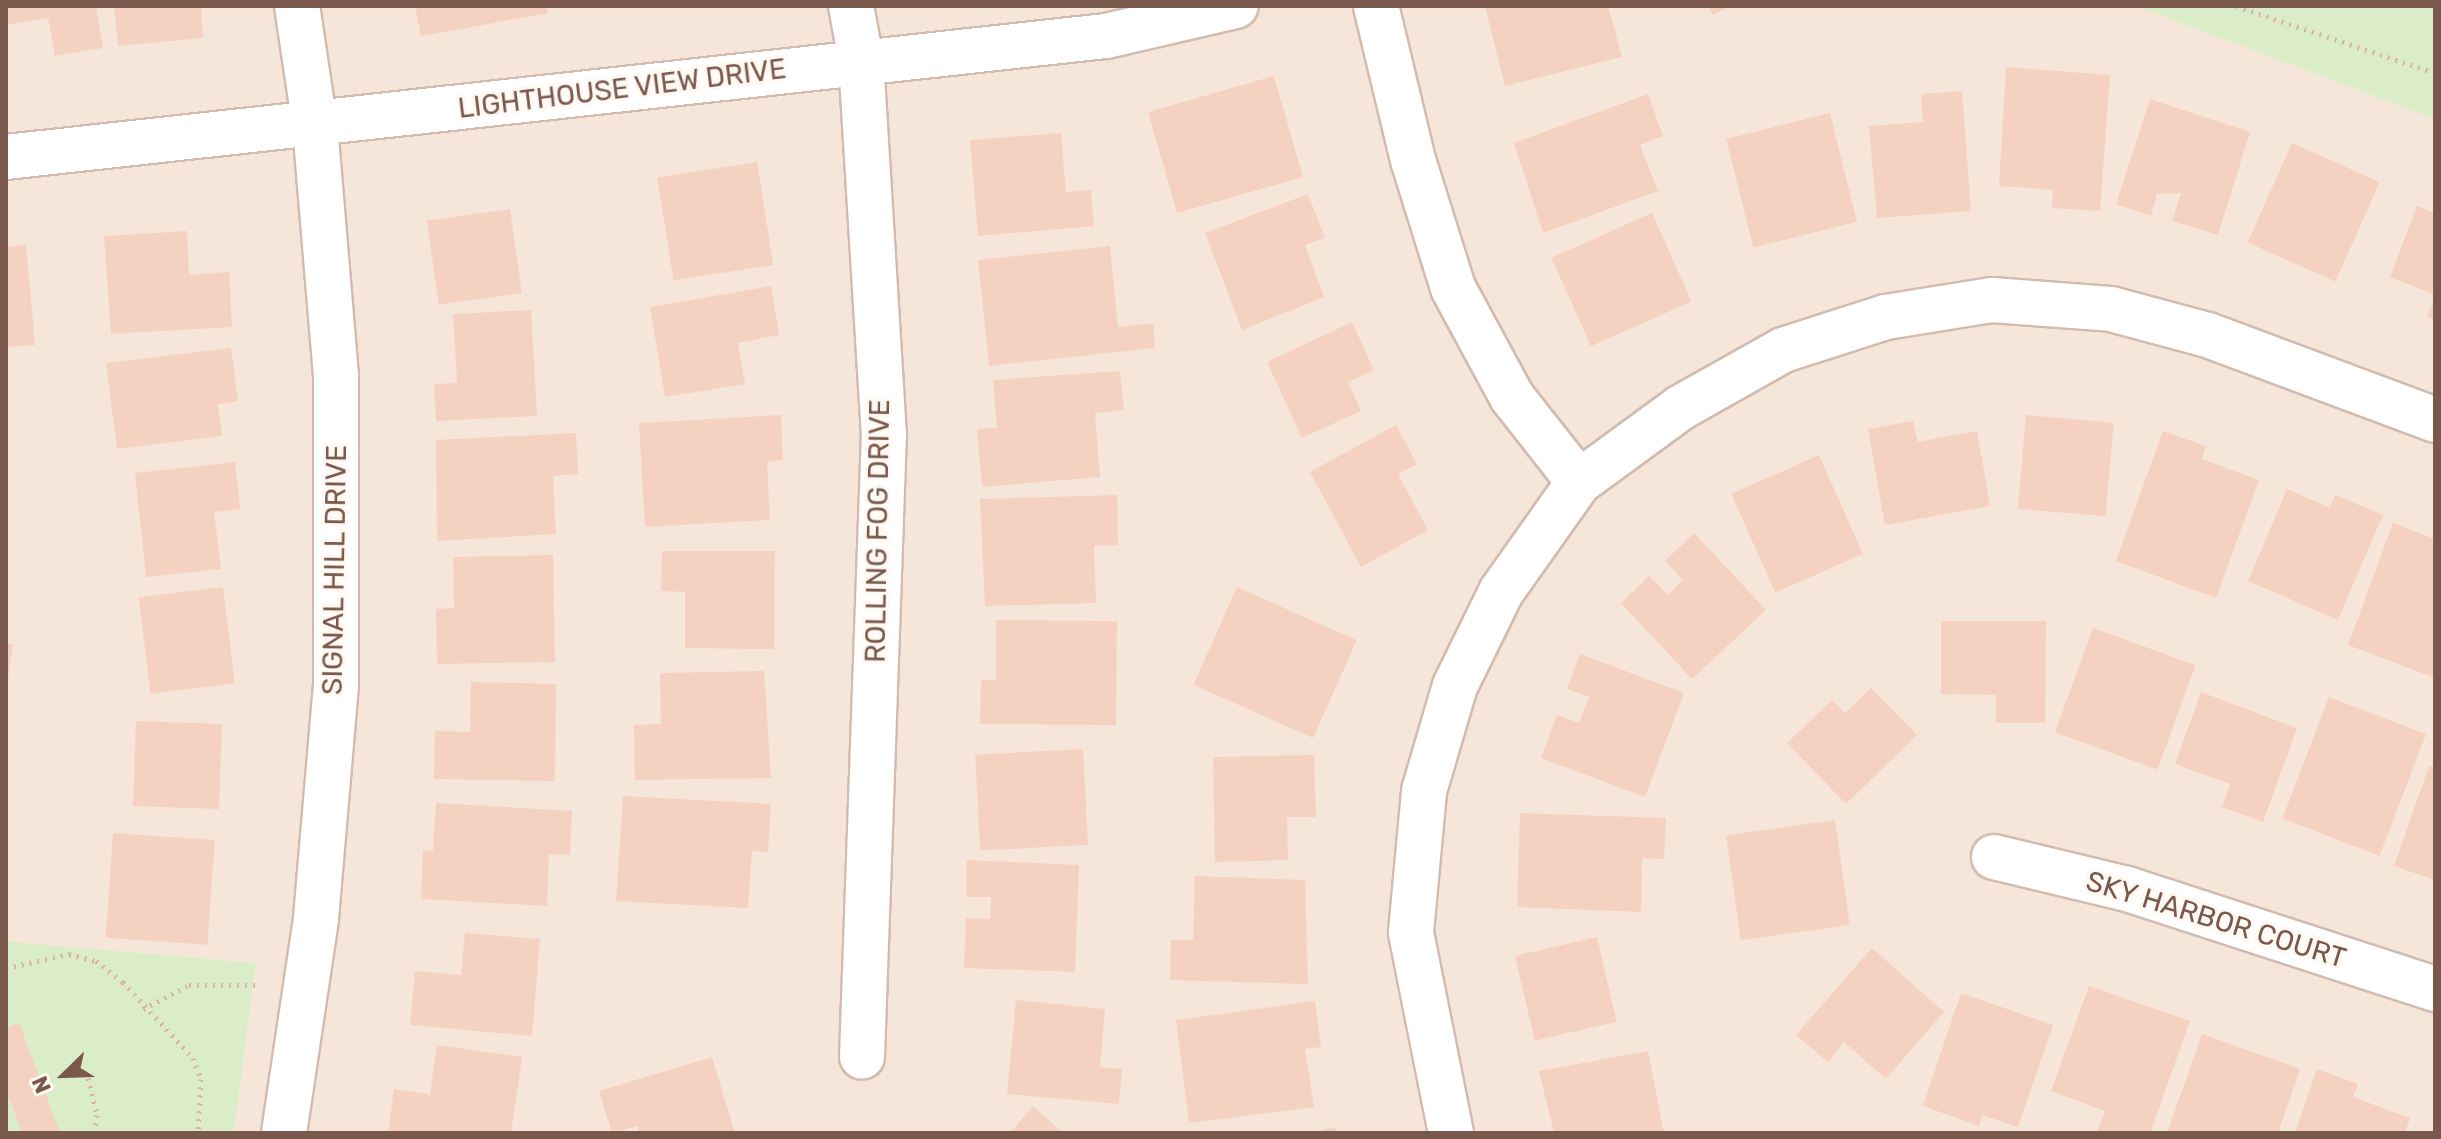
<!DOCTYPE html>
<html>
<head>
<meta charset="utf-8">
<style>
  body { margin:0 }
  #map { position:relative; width:2441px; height:1139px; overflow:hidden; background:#fef5eb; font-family:Rubik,sans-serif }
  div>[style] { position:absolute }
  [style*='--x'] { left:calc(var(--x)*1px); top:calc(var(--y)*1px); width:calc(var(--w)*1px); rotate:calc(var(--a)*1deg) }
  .residential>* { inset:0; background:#f6e6d9 }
  .green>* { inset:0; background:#dbedc8 }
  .building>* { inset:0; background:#f5d1c1; transform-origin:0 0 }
  .path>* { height:5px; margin-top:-2.5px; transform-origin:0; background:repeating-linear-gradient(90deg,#dbb3a3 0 2px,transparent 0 8px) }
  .roads { filter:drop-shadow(2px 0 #d2bbaf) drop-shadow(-2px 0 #d2bbaf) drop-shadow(0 2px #d2bbaf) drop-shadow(0 -2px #d2bbaf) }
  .minor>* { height:44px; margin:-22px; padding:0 22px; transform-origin:22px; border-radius:22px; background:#fff }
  span { translate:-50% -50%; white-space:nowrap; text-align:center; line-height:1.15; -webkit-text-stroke:7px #fff9f3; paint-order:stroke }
  .street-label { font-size:28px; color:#7b584c }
  .frame { position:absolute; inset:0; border:8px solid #7b584c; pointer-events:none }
  .north { position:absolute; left:24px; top:1035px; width:80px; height:80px; -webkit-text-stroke:6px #fff9f3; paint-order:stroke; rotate:247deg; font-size:22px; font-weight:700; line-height:32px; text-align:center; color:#7b584c }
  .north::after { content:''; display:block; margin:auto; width:28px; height:36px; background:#7b584c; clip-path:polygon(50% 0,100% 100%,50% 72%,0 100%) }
</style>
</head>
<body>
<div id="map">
  <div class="residential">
    <i style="clip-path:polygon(6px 6px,2136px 6px,2435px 119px,2435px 1133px,234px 1133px,256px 963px,6px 941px)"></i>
  </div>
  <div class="green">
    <i style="clip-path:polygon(2136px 6px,2435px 6px,2435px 119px)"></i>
    <i style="clip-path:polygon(6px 941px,256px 963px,234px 1133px,6px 1133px)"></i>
  </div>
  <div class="building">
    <i style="clip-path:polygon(6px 6px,96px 6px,103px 48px,55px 56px,48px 18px,6px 25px)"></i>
    <i style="clip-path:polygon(114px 6px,201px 6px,203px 38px,118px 46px)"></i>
    <i style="clip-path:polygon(415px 6px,547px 6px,548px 13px,421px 36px)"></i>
    <i style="clip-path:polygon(1485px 6px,1608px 6px,1622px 57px,1505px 86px)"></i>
    <i style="clip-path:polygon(1708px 6px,1730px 6px,1713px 15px)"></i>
    <i style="clip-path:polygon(2006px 67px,2110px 75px,2100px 211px,2052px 208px,2053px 190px,1999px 186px)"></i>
    <i style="left:1274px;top:76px;width:105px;height:131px;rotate:74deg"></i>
    <i style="clip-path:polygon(1962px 91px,1971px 211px,1877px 218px,1869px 126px,1923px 122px,1921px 94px)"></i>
    <i style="clip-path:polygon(1648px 94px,1663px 136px,1640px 145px,1658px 191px,1543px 233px,1514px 143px)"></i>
    <i style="clip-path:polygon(2150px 99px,2250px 132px,2218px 235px,2172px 221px,2181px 193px,2157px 194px,2151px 216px,2116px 204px)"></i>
    <i style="left:1830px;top:113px;width:112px;height:107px;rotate:76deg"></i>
    <i style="clip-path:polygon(1061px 133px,1066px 192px,1091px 190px,1094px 226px,978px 236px,970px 140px)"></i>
    <i style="left:2292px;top:143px;width:96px;height:109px;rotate:24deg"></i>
    <i style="left:757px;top:162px;width:104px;height:101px;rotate:81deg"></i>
    <i style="clip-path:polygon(1308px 194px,1325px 238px,1305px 245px,1324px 297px,1242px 330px,1205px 233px)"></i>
    <i style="clip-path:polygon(2417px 206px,2435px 213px,2435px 295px,2390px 277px)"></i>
    <i style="left:510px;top:209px;width:85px;height:84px;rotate:82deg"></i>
    <i style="left:1652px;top:213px;width:97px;height:110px;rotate:66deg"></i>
    <i style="clip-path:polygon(187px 231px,189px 275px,229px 272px,232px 327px,111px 334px,104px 236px)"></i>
    <i style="clip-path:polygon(26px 245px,35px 345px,6px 347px,6px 247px)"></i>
    <i style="clip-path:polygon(1110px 246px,1118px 327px,1153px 323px,1155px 348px,989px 366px,978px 260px)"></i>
    <i style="clip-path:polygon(771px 286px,779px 335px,738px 343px,745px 384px,665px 397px,650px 307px)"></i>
    <i style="clip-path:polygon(2435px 297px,2435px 320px,2427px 317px)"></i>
    <i style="clip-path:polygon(531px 310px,537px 416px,436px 421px,434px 384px,457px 383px,453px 314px)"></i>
    <i style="clip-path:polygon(1352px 322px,1374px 370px,1348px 382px,1361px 411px,1302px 438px,1267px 362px)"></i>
    <i style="clip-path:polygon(231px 348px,238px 401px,218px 404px,222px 436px,117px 449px,106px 363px)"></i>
    <i style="clip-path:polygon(1120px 371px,1124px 410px,1095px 413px,1100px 477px,982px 487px,977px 429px,997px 428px,993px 380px)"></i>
    <i style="clip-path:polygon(781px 415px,783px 460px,767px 462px,770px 520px,645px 527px,639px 423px)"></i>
    <i style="left:2026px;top:415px;width:88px;height:94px;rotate:5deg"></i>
    <i style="clip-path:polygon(1913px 421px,1918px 442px,1977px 431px,1990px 506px,1885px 525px,1868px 429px)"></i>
    <i style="clip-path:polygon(1396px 425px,1417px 464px,1398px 474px,1428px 530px,1361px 567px,1310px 472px)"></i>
    <i style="clip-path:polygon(2163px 431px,2206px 446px,2202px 459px,2259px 480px,2216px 598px,2116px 561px)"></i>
    <i style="clip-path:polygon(576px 433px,578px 474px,553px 476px,556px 534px,437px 541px,436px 440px)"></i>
    <i style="left:1819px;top:455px;width:108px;height:96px;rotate:66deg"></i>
    <i style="clip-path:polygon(235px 462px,240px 509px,214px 512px,221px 569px,146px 577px,135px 473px)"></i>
    <i style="clip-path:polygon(2287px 489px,2330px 508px,2335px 495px,2383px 515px,2338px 620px,2248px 581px)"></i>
    <i style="clip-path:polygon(1117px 495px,1118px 545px,1094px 546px,1096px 603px,985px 606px,980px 499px)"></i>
    <i style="clip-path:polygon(2393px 523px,2435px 539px,2435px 678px,2348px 645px)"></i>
    <i style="clip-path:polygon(1694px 533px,1766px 610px,1692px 679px,1621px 603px,1649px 576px,1668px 595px,1683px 580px,1665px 561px)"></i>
    <i style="clip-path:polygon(662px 551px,775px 551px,774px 649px,685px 648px,685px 592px,661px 591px)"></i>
    <i style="clip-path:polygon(553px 555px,555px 662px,437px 664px,436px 609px,454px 608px,453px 557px)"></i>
    <i style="left:223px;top:587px;width:97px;height:85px;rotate:83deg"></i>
    <i style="left:1237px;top:587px;width:131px;height:107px;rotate:24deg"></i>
    <i style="clip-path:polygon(996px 620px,1117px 621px,1116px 725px,980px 724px,981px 680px,996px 680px)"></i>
    <i style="clip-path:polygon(1941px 621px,2046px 621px,2045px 723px,1996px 723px,1996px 695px,1941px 694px)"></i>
    <i style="left:2093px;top:628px;width:109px;height:111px;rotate:20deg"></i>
    <i style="clip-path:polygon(6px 643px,13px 644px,8px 680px,6px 679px)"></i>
    <i style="clip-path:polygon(1580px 654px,1684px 693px,1645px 797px,1541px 758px,1557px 715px,1579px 723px,1589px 697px,1567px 689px)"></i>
    <i style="clip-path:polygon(764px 671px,771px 778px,635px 780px,634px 725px,661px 724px,660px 673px)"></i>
    <i style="clip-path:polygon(471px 682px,556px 684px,555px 781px,434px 779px,435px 731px,470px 732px)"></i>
    <i style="clip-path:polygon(1871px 688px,1917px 735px,1846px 804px,1787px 743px,1832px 700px,1845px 713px)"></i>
    <i style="clip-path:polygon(2201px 692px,2297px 728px,2263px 822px,2222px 807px,2230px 784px,2175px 764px)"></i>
    <i style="left:2329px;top:697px;width:104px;height:130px;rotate:21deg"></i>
    <i style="left:136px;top:721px;width:86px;height:85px;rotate:2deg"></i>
    <i style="left:1083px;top:749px;width:96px;height:108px;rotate:87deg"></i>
    <i style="clip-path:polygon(1314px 755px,1316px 817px,1287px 817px,1288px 860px,1215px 862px,1213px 757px)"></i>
    <i style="clip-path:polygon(2429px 766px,2435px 768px,2435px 880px,2394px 866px)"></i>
    <i style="clip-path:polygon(623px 796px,771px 804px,768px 852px,752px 851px,748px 908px,616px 901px)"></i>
    <i style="clip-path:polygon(436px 803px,572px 811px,570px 855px,549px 854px,547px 906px,421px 899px,423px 850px,433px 851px)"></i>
    <i style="clip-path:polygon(1520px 813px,1666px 818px,1664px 859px,1642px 858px,1641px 912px,1517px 907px)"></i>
    <i style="left:1835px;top:820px;width:106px;height:110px;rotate:82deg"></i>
    <i style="left:113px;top:833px;width:102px;height:105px;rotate:4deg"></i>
    <i style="clip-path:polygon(967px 860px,1079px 865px,1075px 972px,964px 968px,966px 918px,990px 919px,991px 897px,966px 897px)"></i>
    <i style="clip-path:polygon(1195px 876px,1305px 880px,1308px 984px,1170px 980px,1171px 940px,1193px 940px)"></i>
    <i style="clip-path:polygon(465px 933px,540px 939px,532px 1036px,410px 1025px,415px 971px,461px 975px)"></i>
    <i style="left:1597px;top:937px;width:87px;height:84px;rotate:77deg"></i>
    <i style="clip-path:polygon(1872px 948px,1944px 1012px,1886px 1079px,1844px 1042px,1828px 1062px,1796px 1035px)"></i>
    <i style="clip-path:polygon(2089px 986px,2190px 1021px,2150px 1133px,2096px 1133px,2105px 1111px,2051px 1091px)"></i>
    <i style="clip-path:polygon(1961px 993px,2053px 1025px,2018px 1127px,1982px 1115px,1979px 1126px,1923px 1106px)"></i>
    <i style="clip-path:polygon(1016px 1000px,1105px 1009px,1100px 1067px,1122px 1069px,1119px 1104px,1007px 1094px)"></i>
    <i style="clip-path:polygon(1315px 1001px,1321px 1047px,1305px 1049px,1314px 1107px,1189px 1123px,1176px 1020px)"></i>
    <i style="clip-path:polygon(19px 1023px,60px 1133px,22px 1133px,6px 1090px,6px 1028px)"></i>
    <i style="clip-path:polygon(2202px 1034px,2300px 1069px,2278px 1133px,2167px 1133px)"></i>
    <i style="clip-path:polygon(437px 1045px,522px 1057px,511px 1133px,388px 1133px,394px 1089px,430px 1094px)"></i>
    <i style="clip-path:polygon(1648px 1051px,1664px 1133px,1554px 1133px,1539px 1071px)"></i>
    <i style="clip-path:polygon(712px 1057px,735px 1133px,639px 1133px,637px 1126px,612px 1133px,599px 1091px)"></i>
    <i style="clip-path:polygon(2317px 1069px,2358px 1084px,2353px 1097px,2410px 1118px,2405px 1133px,2295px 1133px)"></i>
    <i style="clip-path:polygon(1033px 1106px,1063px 1133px,1010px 1133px)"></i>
    <i style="clip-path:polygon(1336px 1127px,1337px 1133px,1314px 1133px,1314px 1132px)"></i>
  </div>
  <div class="path">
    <i style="--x:2236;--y:6;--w:210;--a:18.6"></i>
    <i style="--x:6;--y:968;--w:65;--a:-12.5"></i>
    <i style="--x:69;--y:954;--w:28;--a:15"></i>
    <i style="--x:96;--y:961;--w:34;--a:38"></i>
    <i style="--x:123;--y:982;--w:103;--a:47.4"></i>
    <i style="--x:193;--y:1058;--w:22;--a:69"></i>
    <i style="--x:201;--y:1079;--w:54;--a:93.2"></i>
    <i style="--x:143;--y:1009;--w:52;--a:-27.6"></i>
    <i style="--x:189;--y:985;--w:72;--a:0"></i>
    <i style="--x:88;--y:1078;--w:38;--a:76"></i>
    <i style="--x:97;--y:1115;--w:18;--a:99"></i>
  </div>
  <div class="roads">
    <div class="minor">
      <i style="--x:851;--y:6;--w:55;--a:79.5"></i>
      <i style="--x:861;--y:60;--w:374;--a:86.5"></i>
      <i style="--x:884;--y:433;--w:624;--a:92.02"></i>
      <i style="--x:1376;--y:6;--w:158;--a:76.5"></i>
      <i style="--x:1413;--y:160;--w:134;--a:72.6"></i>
      <i style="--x:1453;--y:288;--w:124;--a:61.6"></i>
      <i style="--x:1512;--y:397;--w:108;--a:51.8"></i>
      <i style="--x:6;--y:157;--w:1107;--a:-6.28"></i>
      <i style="--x:1106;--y:36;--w:133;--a:-13"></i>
      <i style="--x:1994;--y:857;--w:137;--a:13.5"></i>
      <i style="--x:2127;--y:889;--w:324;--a:18"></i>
      <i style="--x:284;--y:1133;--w:217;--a:-81.5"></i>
      <i style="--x:316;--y:918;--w:233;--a:-85.1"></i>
      <i style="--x:336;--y:686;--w:310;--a:-90"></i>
      <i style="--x:336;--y:376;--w:251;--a:-94.8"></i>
      <i style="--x:315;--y:126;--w:121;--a:-98.5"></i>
      <i style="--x:1451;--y:1133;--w:205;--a:-101.3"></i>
      <i style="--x:1411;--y:932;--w:142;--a:-84.7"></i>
      <i style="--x:1424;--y:791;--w:109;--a:-73.6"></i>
      <i style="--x:1455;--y:686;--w:105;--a:-63.9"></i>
      <i style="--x:1501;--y:592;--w:135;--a:-54.7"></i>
      <i style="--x:1579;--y:482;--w:125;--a:-36.2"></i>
      <i style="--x:1680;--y:408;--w:118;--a:-29.4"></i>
      <i style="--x:1783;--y:350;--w:108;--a:-17.8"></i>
      <i style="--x:1886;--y:317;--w:107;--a:-9.1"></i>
      <i style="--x:1992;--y:300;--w:119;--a:4.3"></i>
      <i style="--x:2111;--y:309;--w:100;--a:15"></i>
      <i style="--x:2208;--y:335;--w:242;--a:20.5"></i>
    </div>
  </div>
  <div class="street-label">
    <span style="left:622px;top:89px;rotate:-7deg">LIGHTHOUSE VIEW DRIVE</span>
    <span style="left:878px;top:531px;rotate:-89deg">ROLLING FOG DRIVE</span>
    <span style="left:335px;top:570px;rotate:-89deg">SIGNAL HILL DRIVE</span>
    <span style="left:2216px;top:920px;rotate:17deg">SKY HARBOR COURT</span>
  </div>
  <div class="frame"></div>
  <div class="north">N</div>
</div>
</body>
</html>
